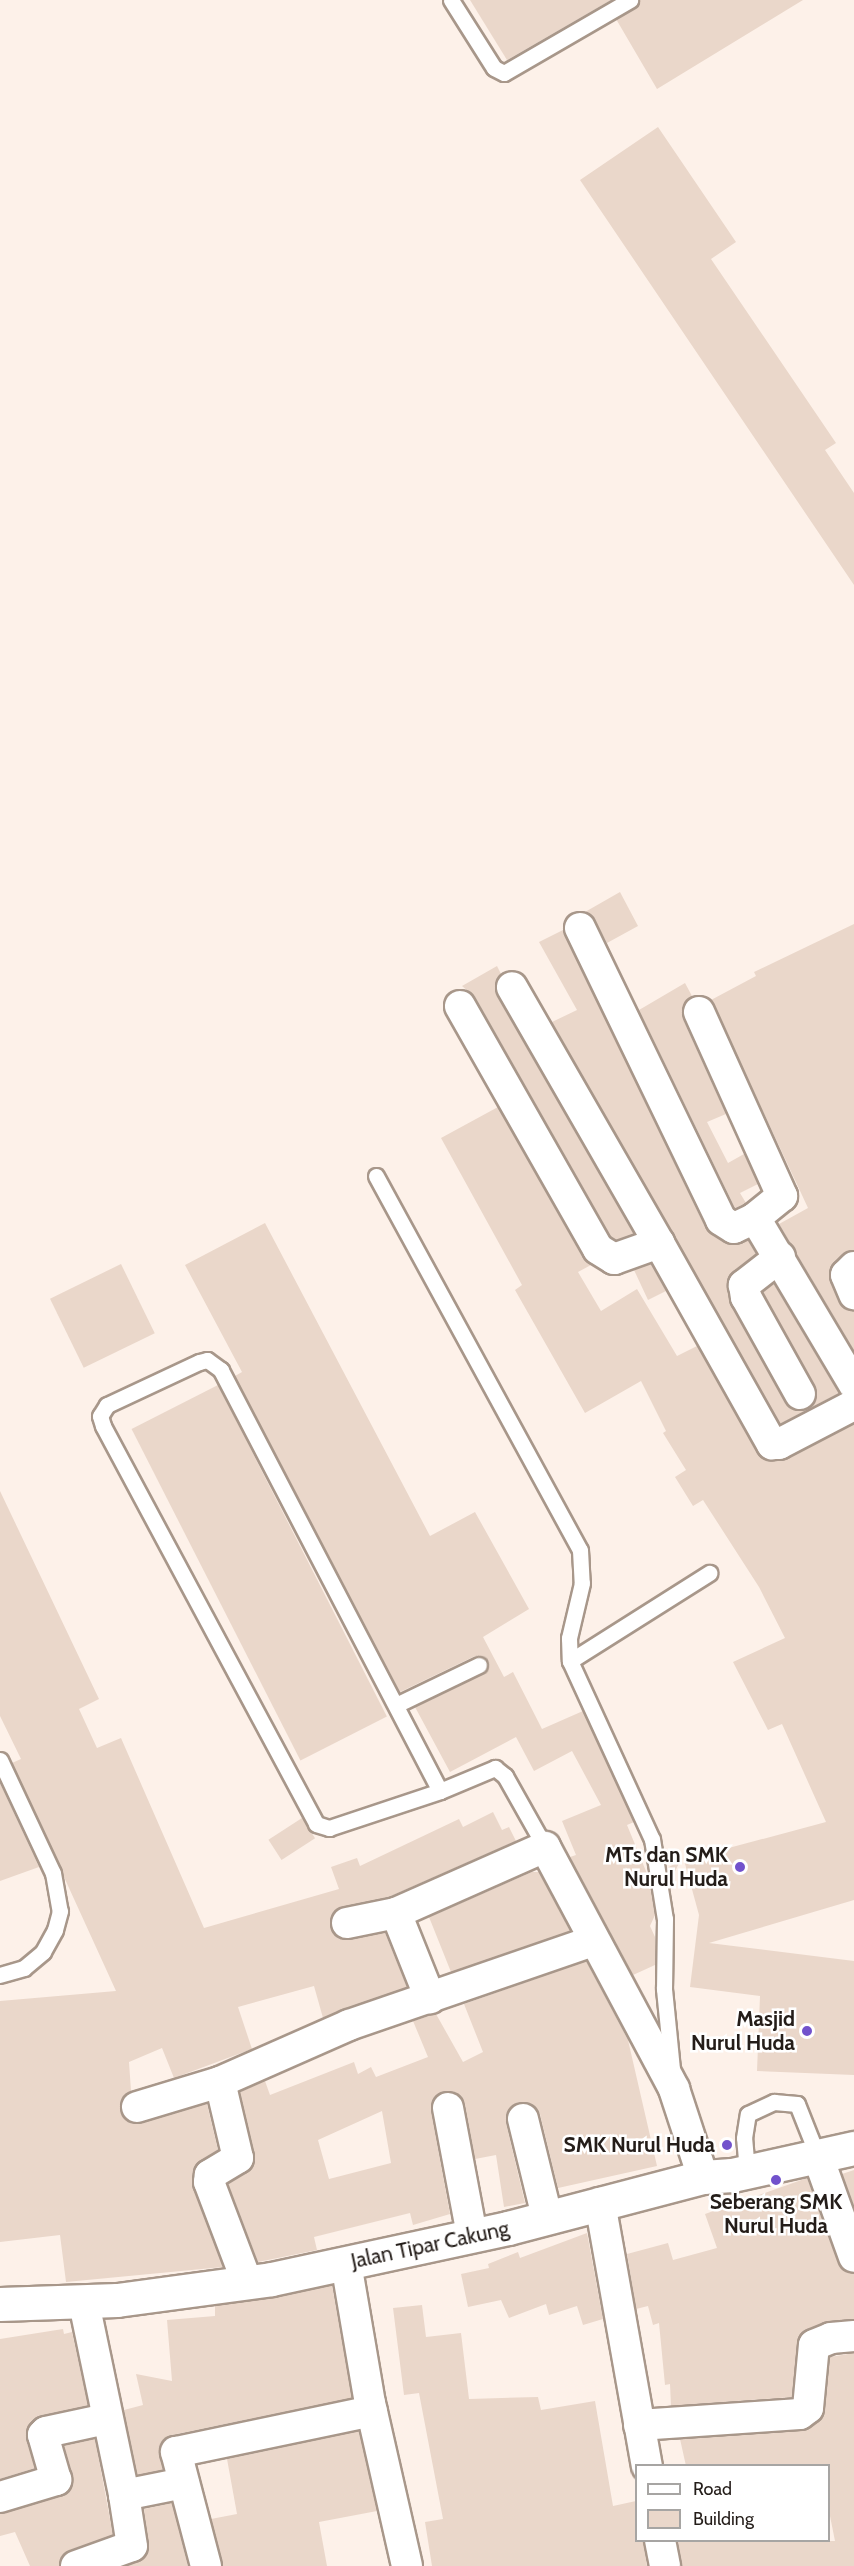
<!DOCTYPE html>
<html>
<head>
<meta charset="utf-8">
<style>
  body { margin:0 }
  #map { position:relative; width:854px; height:2566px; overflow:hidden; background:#fdf1e9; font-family:Cabin,sans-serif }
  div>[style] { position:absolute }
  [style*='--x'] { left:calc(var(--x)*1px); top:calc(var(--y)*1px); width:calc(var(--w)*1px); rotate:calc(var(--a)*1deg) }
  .building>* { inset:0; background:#ead7ca; transform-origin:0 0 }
  .roads { filter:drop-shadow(2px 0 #a8978a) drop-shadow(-2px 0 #a8978a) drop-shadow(0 2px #a8978a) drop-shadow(0 -2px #a8978a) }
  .service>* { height:15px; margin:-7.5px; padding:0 7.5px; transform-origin:7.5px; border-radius:7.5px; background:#fff }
  .minor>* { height:30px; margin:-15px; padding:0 15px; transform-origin:15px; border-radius:15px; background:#fff }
  .tertiary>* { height:33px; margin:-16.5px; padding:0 16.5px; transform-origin:16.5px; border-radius:16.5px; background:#fff }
  .dots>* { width:16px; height:16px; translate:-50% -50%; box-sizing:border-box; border:3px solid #fff; border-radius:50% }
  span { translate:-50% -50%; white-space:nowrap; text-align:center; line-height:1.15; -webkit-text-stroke:5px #fff; paint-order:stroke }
  .poi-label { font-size:21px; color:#241d19; font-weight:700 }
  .right { translate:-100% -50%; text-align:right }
  .street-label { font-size:21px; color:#241d19 }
  .legend { position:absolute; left:635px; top:2464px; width:195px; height:78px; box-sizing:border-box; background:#fff; border:2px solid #a7a5a3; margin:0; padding:8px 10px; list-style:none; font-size:18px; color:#241d19 }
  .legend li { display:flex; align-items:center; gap:12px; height:30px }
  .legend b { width:30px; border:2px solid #a7a5a3 }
</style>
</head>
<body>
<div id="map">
  <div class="building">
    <i style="clip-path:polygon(470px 0,611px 0,507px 60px)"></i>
    <i style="clip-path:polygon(640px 0,803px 0,657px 89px,616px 19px,635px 8px)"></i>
    <i style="clip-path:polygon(658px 127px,736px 242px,711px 259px,836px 443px,825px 450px,854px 493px,854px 585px,580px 180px)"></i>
    <i style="clip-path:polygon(620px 892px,638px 926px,607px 943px,595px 920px,585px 912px)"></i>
    <i style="clip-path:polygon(854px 924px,854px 1250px,842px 1255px,829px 1272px,838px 1301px,854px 1311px,854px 1351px,779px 1224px,808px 1208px,711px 1000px,756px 976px,754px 972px)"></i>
    <i style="clip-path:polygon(563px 930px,705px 1227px,733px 1245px,748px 1240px,756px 1254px,728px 1278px,729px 1300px,785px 1402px,792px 1409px,808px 1409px,817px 1394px,763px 1292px,774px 1284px,839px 1393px,780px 1424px,552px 1022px,577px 1010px,539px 942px)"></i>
    <i style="clip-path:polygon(497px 966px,501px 974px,495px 986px,497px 996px,634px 1234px,616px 1240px,611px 1237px,475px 997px,462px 986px)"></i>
    <i style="clip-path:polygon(685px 983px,692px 996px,685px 1002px,683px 1019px,726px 1114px,707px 1122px,728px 1163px,744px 1154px,758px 1184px,740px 1193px,746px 1203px,735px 1208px,639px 1010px)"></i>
    <i style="clip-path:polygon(498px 1107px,583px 1258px,591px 1265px,578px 1272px,601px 1311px,637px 1289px,677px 1356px,697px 1346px,763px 1459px,786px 1459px,854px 1424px,854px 1900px,709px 1943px,854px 1961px,854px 2075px,757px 2071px,760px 1996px,690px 1987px,699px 1915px,684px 1860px,826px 1822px,782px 1724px,768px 1730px,733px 1662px,785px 1638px,759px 1587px,703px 1500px,693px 1506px,675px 1477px,686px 1470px,663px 1433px,666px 1431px,641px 1381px,585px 1413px,515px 1290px,522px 1285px,441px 1138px)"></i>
    <i style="clip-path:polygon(265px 1223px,430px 1536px,475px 1512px,529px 1609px,483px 1637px,504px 1677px,513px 1672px,542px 1729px,583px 1711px,634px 1822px,627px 1825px,648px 1876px,655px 1915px,650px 1926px,655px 1937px,655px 1965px,633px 1975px,570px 1857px,576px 1855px,562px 1821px,601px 1805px,572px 1751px,534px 1771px,516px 1737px,450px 1772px,415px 1707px,484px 1673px,489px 1666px,485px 1657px,475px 1656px,400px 1692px,235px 1376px,242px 1372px,185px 1265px)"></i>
    <i style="left:121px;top:1264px;width:77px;height:79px;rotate:64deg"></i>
    <i style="clip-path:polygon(651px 1264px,666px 1291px,648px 1300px,634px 1270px)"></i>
    <i style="left:218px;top:1385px;width:372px;height:97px;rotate:63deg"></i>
    <i style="clip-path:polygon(0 1491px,99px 1699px,79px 1709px,97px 1748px,121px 1738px,204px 1928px,339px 1889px,331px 1867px,357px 1858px,360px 1866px,459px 1819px,463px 1827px,493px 1812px,502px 1830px,509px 1827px,516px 1841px,391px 1896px,335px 1911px,330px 1927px,341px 1939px,385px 1933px,407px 1987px,323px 2018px,314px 1986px,238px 2007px,252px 2049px,174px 2078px,162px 2048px,129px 2062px,131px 2091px,120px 2103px,120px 2111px,132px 2124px,207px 2104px,218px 2150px,196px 2165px,192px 2180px,223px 2267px,66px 2282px,60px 2235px,0 2242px,0 2001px,116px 1991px,12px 1763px,21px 1759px,0 1716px)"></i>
    <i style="clip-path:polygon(0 1783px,39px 1867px,0 1881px)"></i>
    <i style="left:302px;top:1818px;width:24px;height:40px;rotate:57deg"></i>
    <i style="clip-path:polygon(680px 1861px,669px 1884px,667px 1868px)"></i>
    <i style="clip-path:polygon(532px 1872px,539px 1872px,570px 1931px,451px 1972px,429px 1917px)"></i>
    <i style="clip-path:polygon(evenodd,586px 1961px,628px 2040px,657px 2166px,558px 2188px,540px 2114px,528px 2103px,518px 2102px,507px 2114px,506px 2123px,525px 2203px,504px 2207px,496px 2155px,475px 2159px,465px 2104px,454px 2092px,444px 2091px,432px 2102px,431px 2111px,450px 2214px,413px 2225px,410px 2213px,314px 2237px,317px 2250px,258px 2262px,228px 2184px,254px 2164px,240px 2092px,265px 2081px,270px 2095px,354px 2062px,358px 2074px,371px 2067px,376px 2077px,428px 2057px,413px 2021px,432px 2015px,436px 2014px,463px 2062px,483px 2052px,464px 2004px,586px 1961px,382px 2111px,391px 2163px,329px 2179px,318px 2140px,382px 2111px)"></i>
    <i style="clip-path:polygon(854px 2170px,854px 2206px,842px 2174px)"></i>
    <i style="clip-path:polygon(807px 2178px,838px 2263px,843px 2270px,854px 2274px,854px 2319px,825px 2322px,801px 2334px,792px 2397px,671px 2406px,670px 2384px,665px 2385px,659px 2323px,653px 2325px,648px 2306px,636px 2309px,627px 2254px,668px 2243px,673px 2260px,717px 2248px,705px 2214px)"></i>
    <i style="clip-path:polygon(587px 2233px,603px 2319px,583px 2325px,577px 2306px,549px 2315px,546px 2304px,509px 2318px,501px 2300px,468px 2307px,461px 2274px,489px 2268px,488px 2264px,518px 2252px,520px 2258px)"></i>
    <i style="clip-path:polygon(332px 2285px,352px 2398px,172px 2435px,159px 2448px,163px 2470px,137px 2475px,124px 2410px,143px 2405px,136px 2374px,172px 2381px,167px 2320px,215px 2316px,215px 2306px)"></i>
    <i style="clip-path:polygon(422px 2305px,426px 2337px,461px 2333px,469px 2399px,538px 2397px,541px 2410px,595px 2401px,613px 2506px,636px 2501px,636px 2541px,643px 2541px,647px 2566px,432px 2566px,425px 2522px,443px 2519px,419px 2393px,404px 2395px,393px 2308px)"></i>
    <i style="clip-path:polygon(63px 2329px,64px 2334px,72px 2332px,88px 2405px,34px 2420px,27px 2430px,26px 2439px,35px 2468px,0 2479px,0 2339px)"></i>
    <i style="clip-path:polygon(854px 2353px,854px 2566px,682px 2566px,678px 2541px,835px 2541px,828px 2506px,828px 2466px,686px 2466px,680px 2439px,810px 2428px,825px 2410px,830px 2357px)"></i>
    <i style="clip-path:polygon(359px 2431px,377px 2511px,319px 2522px,327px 2566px,223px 2566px,211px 2519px,237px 2514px,227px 2459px)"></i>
    <i style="clip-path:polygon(95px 2439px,113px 2535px,70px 2550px,63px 2555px,59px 2566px,30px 2566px,15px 2532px,0 2536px,0 2514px,68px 2492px,73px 2476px,64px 2446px)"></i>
    <i style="clip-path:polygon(172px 2503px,188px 2566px,127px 2566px,144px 2558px,149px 2551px,144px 2509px)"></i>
  </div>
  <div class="roads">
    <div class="service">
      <i style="--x:451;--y:0;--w:80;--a:57.7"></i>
      <i style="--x:494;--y:68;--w:11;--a:27"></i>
      <i style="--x:504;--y:73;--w:146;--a:-30.1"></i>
      <i style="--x:376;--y:1176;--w:426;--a:61.4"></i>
      <i style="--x:580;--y:1550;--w:33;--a:87"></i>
      <i style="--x:582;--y:1583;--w:57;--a:103.3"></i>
      <i style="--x:569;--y:1638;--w:23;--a:88"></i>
      <i style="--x:570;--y:1661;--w:196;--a:65.3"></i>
      <i style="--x:652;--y:1839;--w:81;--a:80.8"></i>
      <i style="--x:665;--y:1919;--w:70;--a:90.8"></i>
      <i style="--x:664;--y:1989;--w:80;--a:84.3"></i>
      <i style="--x:570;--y:1661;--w:165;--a:-32.3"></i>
      <i style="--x:396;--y:1705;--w:92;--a:-25.7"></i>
      <i style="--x:0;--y:1760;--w:125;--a:64.9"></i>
      <i style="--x:53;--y:1873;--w:39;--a:80"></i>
      <i style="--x:60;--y:1911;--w:20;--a:105"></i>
      <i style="--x:55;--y:1930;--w:25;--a:119"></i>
      <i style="--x:43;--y:1952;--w:25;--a:140"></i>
      <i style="--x:24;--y:1968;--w:25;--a:164"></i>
      <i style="--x:440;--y:1791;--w:475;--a:-117.5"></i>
      <i style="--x:221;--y:1370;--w:17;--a:-144"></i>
      <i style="--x:207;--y:1360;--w:8;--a:166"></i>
      <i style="--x:199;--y:1362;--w:102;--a:154.9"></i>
      <i style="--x:107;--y:1405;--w:13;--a:122"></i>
      <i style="--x:100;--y:1416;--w:10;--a:73"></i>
      <i style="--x:103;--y:1426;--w:451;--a:61.8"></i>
      <i style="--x:316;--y:1824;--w:14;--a:17"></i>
      <i style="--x:329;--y:1828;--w:117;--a:-18.4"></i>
      <i style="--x:440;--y:1791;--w:60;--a:-22.7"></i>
      <i style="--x:495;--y:1768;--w:13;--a:39"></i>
      <i style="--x:505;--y:1776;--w:81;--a:60.6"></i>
      <i style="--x:747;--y:2171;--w:33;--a:-95"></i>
      <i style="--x:744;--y:2138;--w:24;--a:-81"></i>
      <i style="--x:748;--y:2114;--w:29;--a:-25"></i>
      <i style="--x:774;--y:2102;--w:23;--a:5"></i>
      <i style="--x:797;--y:2104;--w:57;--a:68.4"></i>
    </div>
    <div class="minor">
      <i style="--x:580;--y:928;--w:324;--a:64.2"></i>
      <i style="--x:721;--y:1220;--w:15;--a:32"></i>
      <i style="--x:734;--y:1228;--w:23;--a:-25"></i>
      <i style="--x:755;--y:1218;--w:194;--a:59.3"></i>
      <i style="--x:460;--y:1006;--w:279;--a:60.4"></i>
      <i style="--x:598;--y:1249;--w:19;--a:32"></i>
      <i style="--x:614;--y:1259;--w:48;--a:-19.6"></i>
      <i style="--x:659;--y:1243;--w:295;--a:-119.9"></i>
      <i style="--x:699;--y:1012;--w:202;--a:65.7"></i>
      <i style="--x:782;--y:1196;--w:35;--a:141"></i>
      <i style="--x:659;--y:1243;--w:231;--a:60.7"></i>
      <i style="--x:772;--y:1444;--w:7;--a:0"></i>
      <i style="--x:779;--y:1444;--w:80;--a:-27.5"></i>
      <i style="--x:780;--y:1257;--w:46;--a:142.1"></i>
      <i style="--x:744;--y:1285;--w:12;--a:81"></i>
      <i style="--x:746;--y:1297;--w:111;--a:60.9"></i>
      <i style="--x:854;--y:1267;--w:11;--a:135"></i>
      <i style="--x:846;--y:1275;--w:21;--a:67"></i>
      <i style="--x:396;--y:1913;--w:92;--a:68.2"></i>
      <i style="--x:347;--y:1923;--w:50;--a:-11.5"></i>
      <i style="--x:396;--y:1913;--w:163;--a:-23.9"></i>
      <i style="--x:545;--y:1847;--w:274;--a:61.9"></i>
      <i style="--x:674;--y:2089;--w:93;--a:71.8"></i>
      <i style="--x:220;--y:2082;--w:78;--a:76.7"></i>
      <i style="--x:238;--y:2158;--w:33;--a:149"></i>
      <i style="--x:210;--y:2175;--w:7;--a:98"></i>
      <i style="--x:209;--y:2182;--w:107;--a:69.2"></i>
      <i style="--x:137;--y:2107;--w:87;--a:-16.8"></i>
      <i style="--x:220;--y:2082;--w:141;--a:-23.8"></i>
      <i style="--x:349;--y:2025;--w:258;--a:-19"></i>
      <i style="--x:448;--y:2108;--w:129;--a:79.3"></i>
      <i style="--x:523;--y:2119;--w:101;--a:76.2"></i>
      <i style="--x:818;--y:2157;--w:106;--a:70.2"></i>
      <i style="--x:600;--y:2203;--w:267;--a:79.9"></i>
      <i style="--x:346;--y:2263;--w:142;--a:80.3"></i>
      <i style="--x:370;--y:2403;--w:167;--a:77.2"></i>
      <i style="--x:84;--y:2303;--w:196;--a:78.2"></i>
      <i style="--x:639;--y:2425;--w:161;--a:-3.9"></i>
      <i style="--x:800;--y:2414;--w:10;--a:-37"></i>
      <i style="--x:808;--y:2408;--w:63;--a:-84.6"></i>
      <i style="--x:814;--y:2345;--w:18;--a:-22"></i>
      <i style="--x:831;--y:2338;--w:23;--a:-5"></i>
      <i style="--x:0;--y:2497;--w:59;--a:-16.9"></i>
      <i style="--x:56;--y:2480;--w:47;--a:-106.1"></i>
      <i style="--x:43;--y:2435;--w:4;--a:-45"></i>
      <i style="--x:46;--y:2432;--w:61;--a:-12.2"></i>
      <i style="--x:660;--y:2540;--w:26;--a:79"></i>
      <i style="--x:76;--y:2566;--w:59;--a:-19.7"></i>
      <i style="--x:132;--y:2546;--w:52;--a:-98.9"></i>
      <i style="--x:124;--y:2495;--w:61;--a:-11.3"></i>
      <i style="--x:206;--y:2566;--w:118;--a:-104.7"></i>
      <i style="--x:176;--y:2452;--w:200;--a:-11.8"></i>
    </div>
    <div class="tertiary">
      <i style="--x:0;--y:2304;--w:117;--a:-2"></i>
      <i style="--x:117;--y:2300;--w:156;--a:-7.7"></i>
      <i style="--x:272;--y:2279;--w:241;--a:-12.2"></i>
      <i style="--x:508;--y:2228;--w:202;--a:-14.7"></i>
      <i style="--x:703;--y:2177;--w:29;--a:-4"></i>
      <i style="--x:732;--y:2175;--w:125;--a:-12.5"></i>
    </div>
  </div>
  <div class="dots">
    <i style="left:740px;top:1867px;background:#7252cc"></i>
    <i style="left:807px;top:2031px;background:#7252cc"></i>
    <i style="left:727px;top:2145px;background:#7252cc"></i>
    <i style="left:776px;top:2180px;background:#7252cc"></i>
  </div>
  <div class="poi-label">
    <span class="right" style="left:728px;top:1867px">MTs dan SMK<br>Nurul Huda</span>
    <span class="right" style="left:795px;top:2031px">Masjid<br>Nurul Huda</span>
    <span class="right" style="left:715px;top:2145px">SMK Nurul Huda</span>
    <span style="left:776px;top:2214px">Seberang SMK<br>Nurul Huda</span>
  </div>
  <div class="street-label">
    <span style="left:430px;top:2245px;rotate:-12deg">Jalan Tipar Cakung</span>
  </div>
  <ul class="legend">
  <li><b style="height:8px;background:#fff"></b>Road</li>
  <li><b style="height:16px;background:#ead7ca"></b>Building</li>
  </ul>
</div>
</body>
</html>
